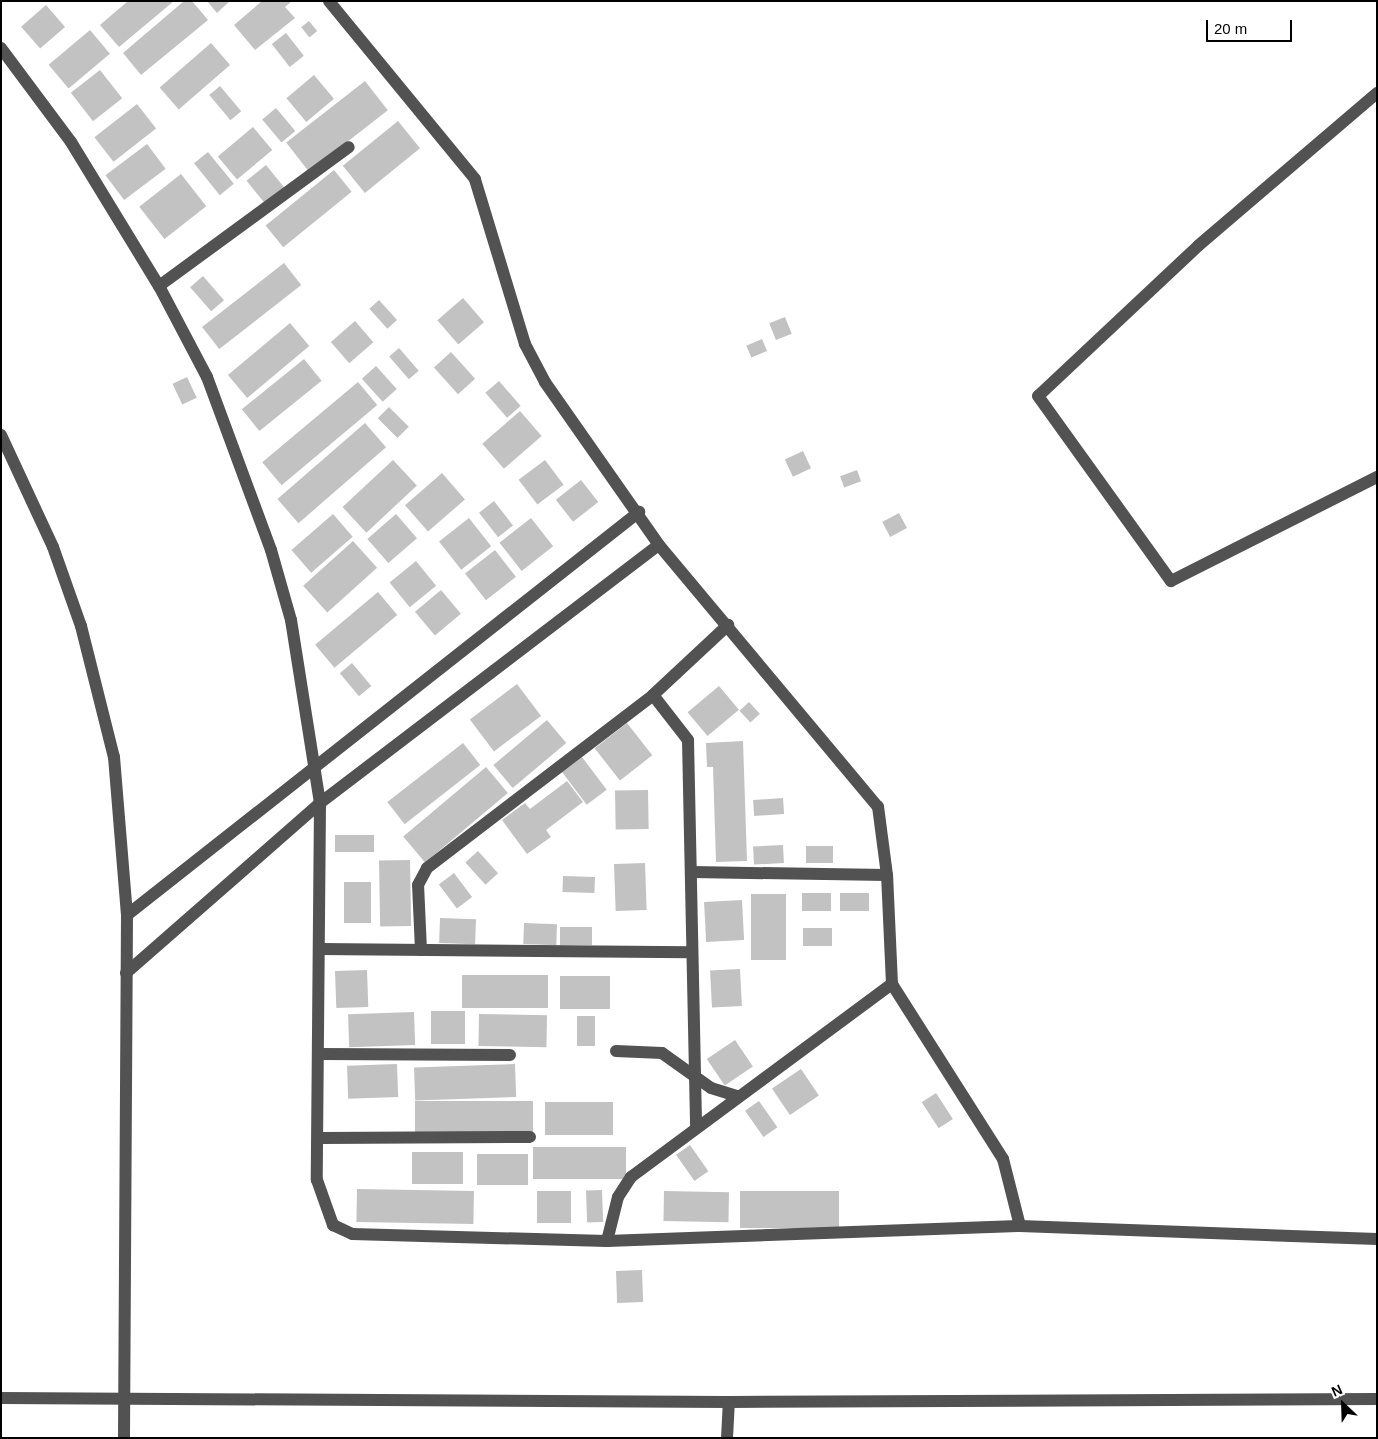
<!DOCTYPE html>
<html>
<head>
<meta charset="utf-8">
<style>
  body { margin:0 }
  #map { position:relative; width:1378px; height:1439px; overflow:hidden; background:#fff; font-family:Arial,sans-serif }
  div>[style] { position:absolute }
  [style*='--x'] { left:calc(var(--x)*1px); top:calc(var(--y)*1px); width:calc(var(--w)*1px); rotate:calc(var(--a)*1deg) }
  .building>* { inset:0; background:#c2c2c2; transform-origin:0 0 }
  .minor>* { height:12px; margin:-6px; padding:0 6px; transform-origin:6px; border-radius:6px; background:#525252 }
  span { translate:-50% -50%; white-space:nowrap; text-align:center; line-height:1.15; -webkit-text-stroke:4.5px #fff; paint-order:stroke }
  .frame { position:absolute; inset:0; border:2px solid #000; pointer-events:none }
  .north { position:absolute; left:1318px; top:1379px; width:50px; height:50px; -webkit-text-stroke:4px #fff; paint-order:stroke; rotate:336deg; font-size:14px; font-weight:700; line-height:20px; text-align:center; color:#000 }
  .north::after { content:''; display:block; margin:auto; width:18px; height:22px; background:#000; clip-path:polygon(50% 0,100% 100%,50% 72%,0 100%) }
  .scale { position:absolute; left:1206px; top:20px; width:86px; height:22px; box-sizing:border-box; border:2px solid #000; border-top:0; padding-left:6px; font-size:15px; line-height:18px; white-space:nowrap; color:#000; -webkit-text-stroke:4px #fff; paint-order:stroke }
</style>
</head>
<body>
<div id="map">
  <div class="building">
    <i style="clip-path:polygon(128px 1px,174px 1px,119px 47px,100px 25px)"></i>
    <i style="clip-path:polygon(184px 1px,192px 1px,208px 20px,141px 75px,123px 53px)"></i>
    <i style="clip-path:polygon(207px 1px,230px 1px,217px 13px)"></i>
    <i style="clip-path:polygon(262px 1px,292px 1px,285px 7px,295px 18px,255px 50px,234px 25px)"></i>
    <i style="left:46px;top:5px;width:29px;height:33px;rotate:49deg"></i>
    <i style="left:309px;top:21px;width:13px;height:10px;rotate:51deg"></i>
    <i style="left:90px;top:30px;width:31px;height:54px;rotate:50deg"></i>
    <i style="left:286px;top:33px;width:29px;height:18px;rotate:52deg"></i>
    <i style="left:211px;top:43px;width:29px;height:68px;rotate:49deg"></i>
    <i style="left:100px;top:70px;width:36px;height:37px;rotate:52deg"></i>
    <i style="left:314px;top:75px;width:31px;height:36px;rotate:50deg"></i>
    <i style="left:365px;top:81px;width:37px;height:100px;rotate:52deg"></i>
    <i style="left:220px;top:86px;width:33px;height:14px;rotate:50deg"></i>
    <i style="left:137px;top:104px;width:31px;height:54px;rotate:52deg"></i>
    <i style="left:276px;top:108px;width:30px;height:18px;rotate:50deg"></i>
    <i style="left:398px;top:121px;width:35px;height:71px;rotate:51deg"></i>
    <i style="left:253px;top:127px;width:30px;height:46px;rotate:50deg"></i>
    <i style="left:147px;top:144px;width:31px;height:52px;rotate:53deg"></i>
    <i style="left:208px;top:152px;width:41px;height:18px;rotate:51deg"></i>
    <i style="left:266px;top:165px;width:32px;height:25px;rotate:51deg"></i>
    <i style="left:334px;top:170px;width:28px;height:88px;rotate:51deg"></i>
    <i style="left:181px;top:174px;width:41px;height:53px;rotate:52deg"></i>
    <i style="left:284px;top:263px;width:28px;height:104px;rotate:52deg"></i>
    <i style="left:203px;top:276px;width:32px;height:17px;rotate:49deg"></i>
    <i style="left:463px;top:298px;width:32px;height:34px;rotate:49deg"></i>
    <i style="left:379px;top:300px;width:27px;height:13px;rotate:48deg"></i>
    <i style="left:785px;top:317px;width:18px;height:17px;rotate:68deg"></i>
    <i style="left:355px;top:321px;width:28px;height:32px;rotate:49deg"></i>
    <i style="left:290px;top:323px;width:30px;height:81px;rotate:50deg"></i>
    <i style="left:762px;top:339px;width:13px;height:17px;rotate:67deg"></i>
    <i style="left:399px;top:348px;width:30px;height:13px;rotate:49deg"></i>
    <i style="left:451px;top:352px;width:36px;height:23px;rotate:48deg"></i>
    <i style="left:304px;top:359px;width:28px;height:80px;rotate:51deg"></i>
    <i style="left:376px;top:366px;width:31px;height:19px;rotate:48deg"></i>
    <i style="left:187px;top:377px;width:23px;height:16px;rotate:65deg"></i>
    <i style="left:499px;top:381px;width:33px;height:18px;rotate:49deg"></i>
    <i style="left:358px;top:382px;width:30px;height:125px;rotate:50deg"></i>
    <i style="left:389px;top:407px;width:28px;height:16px;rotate:45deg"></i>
    <i style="left:520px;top:411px;width:33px;height:50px;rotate:49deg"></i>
    <i style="left:365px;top:423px;width:32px;height:116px;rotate:49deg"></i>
    <i style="left:803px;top:451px;width:19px;height:20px;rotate:65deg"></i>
    <i style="left:393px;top:460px;width:35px;height:69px;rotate:47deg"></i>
    <i style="left:545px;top:460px;width:31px;height:33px;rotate:53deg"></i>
    <i style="left:857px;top:470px;width:12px;height:18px;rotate:70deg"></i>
    <i style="left:442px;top:473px;width:35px;height:49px;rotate:49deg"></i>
    <i style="left:581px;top:480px;width:28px;height:32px;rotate:52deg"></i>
    <i style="left:494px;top:501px;width:31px;height:19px;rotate:52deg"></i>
    <i style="left:899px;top:513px;width:17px;height:19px;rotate:62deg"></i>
    <i style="left:333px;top:514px;width:30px;height:55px;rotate:49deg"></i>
    <i style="left:396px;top:514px;width:32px;height:38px;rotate:49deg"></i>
    <i style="left:469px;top:518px;width:36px;height:38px;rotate:52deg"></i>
    <i style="left:531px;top:518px;width:36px;height:40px;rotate:52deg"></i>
    <i style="left:353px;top:541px;width:36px;height:67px;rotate:48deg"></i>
    <i style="left:495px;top:550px;width:34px;height:38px;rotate:52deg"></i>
    <i style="left:416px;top:561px;width:32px;height:34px;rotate:51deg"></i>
    <i style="left:441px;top:590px;width:31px;height:34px;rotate:50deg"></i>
    <i style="left:378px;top:592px;width:30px;height:82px;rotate:50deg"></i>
    <i style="left:352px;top:663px;width:30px;height:16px;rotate:50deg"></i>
    <i style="left:517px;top:684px;width:40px;height:59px;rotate:53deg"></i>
    <i style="left:719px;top:686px;width:31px;height:41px;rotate:50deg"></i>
    <i style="left:749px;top:702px;width:16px;height:13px;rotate:47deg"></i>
    <i style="left:547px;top:720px;width:30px;height:70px;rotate:50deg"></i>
    <i style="left:627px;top:723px;width:41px;height:41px;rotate:52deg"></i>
    <i style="clip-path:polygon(743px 741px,747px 861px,716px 862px,713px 767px,707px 767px,706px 743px)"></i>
    <i style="left:463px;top:743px;width:28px;height:96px;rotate:52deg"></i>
    <i style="left:582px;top:757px;width:41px;height:25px;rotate:53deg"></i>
    <i style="left:486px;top:767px;width:34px;height:108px;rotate:50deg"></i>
    <i style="clip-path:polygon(567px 781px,583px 802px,546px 830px,551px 837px,527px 854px,502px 820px,525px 803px,530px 809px)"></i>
    <i style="left:648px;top:790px;width:39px;height:33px;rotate:89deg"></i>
    <i style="left:783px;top:798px;width:16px;height:30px;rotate:86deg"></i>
    <i style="left:335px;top:835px;width:39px;height:17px"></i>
    <i style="left:783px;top:845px;width:18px;height:30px;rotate:87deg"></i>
    <i style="left:833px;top:846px;width:17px;height:27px;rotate:90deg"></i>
    <i style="left:478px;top:851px;width:30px;height:17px;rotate:48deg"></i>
    <i style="left:410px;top:860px;width:66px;height:31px;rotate:89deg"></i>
    <i style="left:645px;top:863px;width:47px;height:31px;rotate:88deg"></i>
    <i style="left:454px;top:873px;width:30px;height:19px;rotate:53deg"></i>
    <i style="left:563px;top:876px;width:32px;height:16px;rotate:2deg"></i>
    <i style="left:344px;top:882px;width:27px;height:41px"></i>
    <i style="left:831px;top:893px;width:18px;height:29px;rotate:90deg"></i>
    <i style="left:869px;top:893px;width:18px;height:29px;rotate:90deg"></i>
    <i style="left:751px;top:894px;width:35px;height:66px"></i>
    <i style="left:742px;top:900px;width:40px;height:38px;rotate:87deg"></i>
    <i style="left:440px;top:918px;width:36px;height:25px;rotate:2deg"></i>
    <i style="left:524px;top:923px;width:33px;height:21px;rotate:2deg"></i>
    <i style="left:560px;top:927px;width:32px;height:18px"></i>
    <i style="left:832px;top:928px;width:18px;height:29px;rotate:90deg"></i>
    <i style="left:740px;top:969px;width:37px;height:30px;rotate:87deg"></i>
    <i style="left:367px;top:970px;width:37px;height:32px;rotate:88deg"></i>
    <i style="left:462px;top:975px;width:86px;height:33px"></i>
    <i style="left:560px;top:976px;width:50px;height:33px"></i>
    <i style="left:431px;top:1011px;width:34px;height:33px"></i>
    <i style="left:414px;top:1012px;width:33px;height:66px;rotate:88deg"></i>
    <i style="left:479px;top:1014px;width:68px;height:32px;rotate:1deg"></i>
    <i style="left:577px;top:1016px;width:18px;height:30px"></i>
    <i style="left:735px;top:1040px;width:32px;height:34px;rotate:56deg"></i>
    <i style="left:397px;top:1064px;width:33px;height:50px;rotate:88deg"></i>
    <i style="left:515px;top:1064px;width:33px;height:101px;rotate:88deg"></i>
    <i style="left:801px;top:1069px;width:32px;height:35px;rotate:56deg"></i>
    <i style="left:936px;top:1093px;width:31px;height:17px;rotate:57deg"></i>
    <i style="left:415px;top:1101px;width:118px;height:33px"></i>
    <i style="left:759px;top:1101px;width:32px;height:17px;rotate:55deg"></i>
    <i style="left:545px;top:1102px;width:68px;height:33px"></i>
    <i style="left:690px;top:1145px;width:32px;height:17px;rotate:55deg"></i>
    <i style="left:533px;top:1147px;width:93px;height:32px"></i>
    <i style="left:412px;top:1152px;width:51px;height:32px"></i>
    <i style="left:477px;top:1154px;width:51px;height:31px"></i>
    <i style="left:357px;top:1189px;width:117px;height:33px;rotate:1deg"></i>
    <i style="left:602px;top:1190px;width:32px;height:16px;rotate:88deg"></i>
    <i style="left:537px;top:1191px;width:34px;height:32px"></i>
    <i style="left:664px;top:1191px;width:65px;height:30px;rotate:1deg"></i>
    <i style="left:740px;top:1191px;width:99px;height:37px"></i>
    <i style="left:642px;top:1270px;width:32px;height:26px;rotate:88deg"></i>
  </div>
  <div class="minor">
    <i style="--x:1;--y:48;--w:117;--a:53.3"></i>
    <i style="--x:71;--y:142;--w:169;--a:58.6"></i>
    <i style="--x:159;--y:286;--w:103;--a:62.2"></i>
    <i style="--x:207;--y:377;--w:184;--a:69.7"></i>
    <i style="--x:271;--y:550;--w:73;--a:74.1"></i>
    <i style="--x:291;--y:620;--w:185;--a:81"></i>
    <i style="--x:320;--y:803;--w:377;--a:90.5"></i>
    <i style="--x:317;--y:1180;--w:48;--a:70.4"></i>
    <i style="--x:333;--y:1225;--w:21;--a:25"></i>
    <i style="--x:352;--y:1234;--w:255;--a:1.6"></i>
    <i style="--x:607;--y:1241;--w:413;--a:-2.1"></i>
    <i style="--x:1020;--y:1226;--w:69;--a:-104.2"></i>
    <i style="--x:1003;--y:1159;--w:207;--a:-122.4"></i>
    <i style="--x:892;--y:984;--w:109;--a:-92.6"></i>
    <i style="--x:887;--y:875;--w:69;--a:-97.5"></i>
    <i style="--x:878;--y:807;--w:341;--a:-129.9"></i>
    <i style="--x:659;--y:545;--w:199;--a:-125"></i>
    <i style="--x:545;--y:382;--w:43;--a:-117.8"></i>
    <i style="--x:525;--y:344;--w:172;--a:-106.9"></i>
    <i style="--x:475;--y:179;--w:230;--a:-129.4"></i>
    <i style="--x:1377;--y:93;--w:235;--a:139.5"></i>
    <i style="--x:1198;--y:246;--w:219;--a:136.8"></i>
    <i style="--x:1038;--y:396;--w:228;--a:54.3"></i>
    <i style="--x:1171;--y:581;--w:231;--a:-26.8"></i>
    <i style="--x:159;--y:286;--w:235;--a:-36.2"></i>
    <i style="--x:1;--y:435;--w:123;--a:65.1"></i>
    <i style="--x:53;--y:547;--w:84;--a:70.5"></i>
    <i style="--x:81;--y:626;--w:135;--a:75.9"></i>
    <i style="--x:114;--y:757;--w:159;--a:85.3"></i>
    <i style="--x:127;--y:915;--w:523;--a:90.33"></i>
    <i style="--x:653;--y:695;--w:57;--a:52.1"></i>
    <i style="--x:688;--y:740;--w:388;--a:88.8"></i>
    <i style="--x:692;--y:872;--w:195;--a:0.9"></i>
    <i style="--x:127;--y:915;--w:652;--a:-38.21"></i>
    <i style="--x:320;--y:949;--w:371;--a:0.5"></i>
    <i style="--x:421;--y:950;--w:65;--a:-92.6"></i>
    <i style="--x:418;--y:885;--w:19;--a:-62"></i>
    <i style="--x:427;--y:868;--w:285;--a:-37.4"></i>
    <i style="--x:653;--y:695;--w:103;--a:-43"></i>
    <i style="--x:126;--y:973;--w:258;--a:-41.2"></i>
    <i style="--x:320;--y:803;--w:426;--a:-37.3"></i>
    <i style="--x:616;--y:1051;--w:46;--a:2.5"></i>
    <i style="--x:662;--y:1053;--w:60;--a:35.5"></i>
    <i style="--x:711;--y:1088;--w:27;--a:17"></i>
    <i style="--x:319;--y:1054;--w:191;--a:0.3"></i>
    <i style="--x:320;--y:1138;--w:210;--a:-0.3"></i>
    <i style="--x:1020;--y:1226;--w:357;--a:2.1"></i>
    <i style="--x:607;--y:1241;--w:45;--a:-76"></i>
    <i style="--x:618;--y:1197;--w:24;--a:-57"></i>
    <i style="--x:631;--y:1177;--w:325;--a:-36.5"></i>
    <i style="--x:1;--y:1398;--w:728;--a:0.31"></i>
    <i style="--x:729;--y:1402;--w:648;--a:-0.27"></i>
    <i style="--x:727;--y:1438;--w:36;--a:-87"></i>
  </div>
  <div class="frame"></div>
  <div class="north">N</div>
  <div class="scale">20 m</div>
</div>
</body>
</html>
